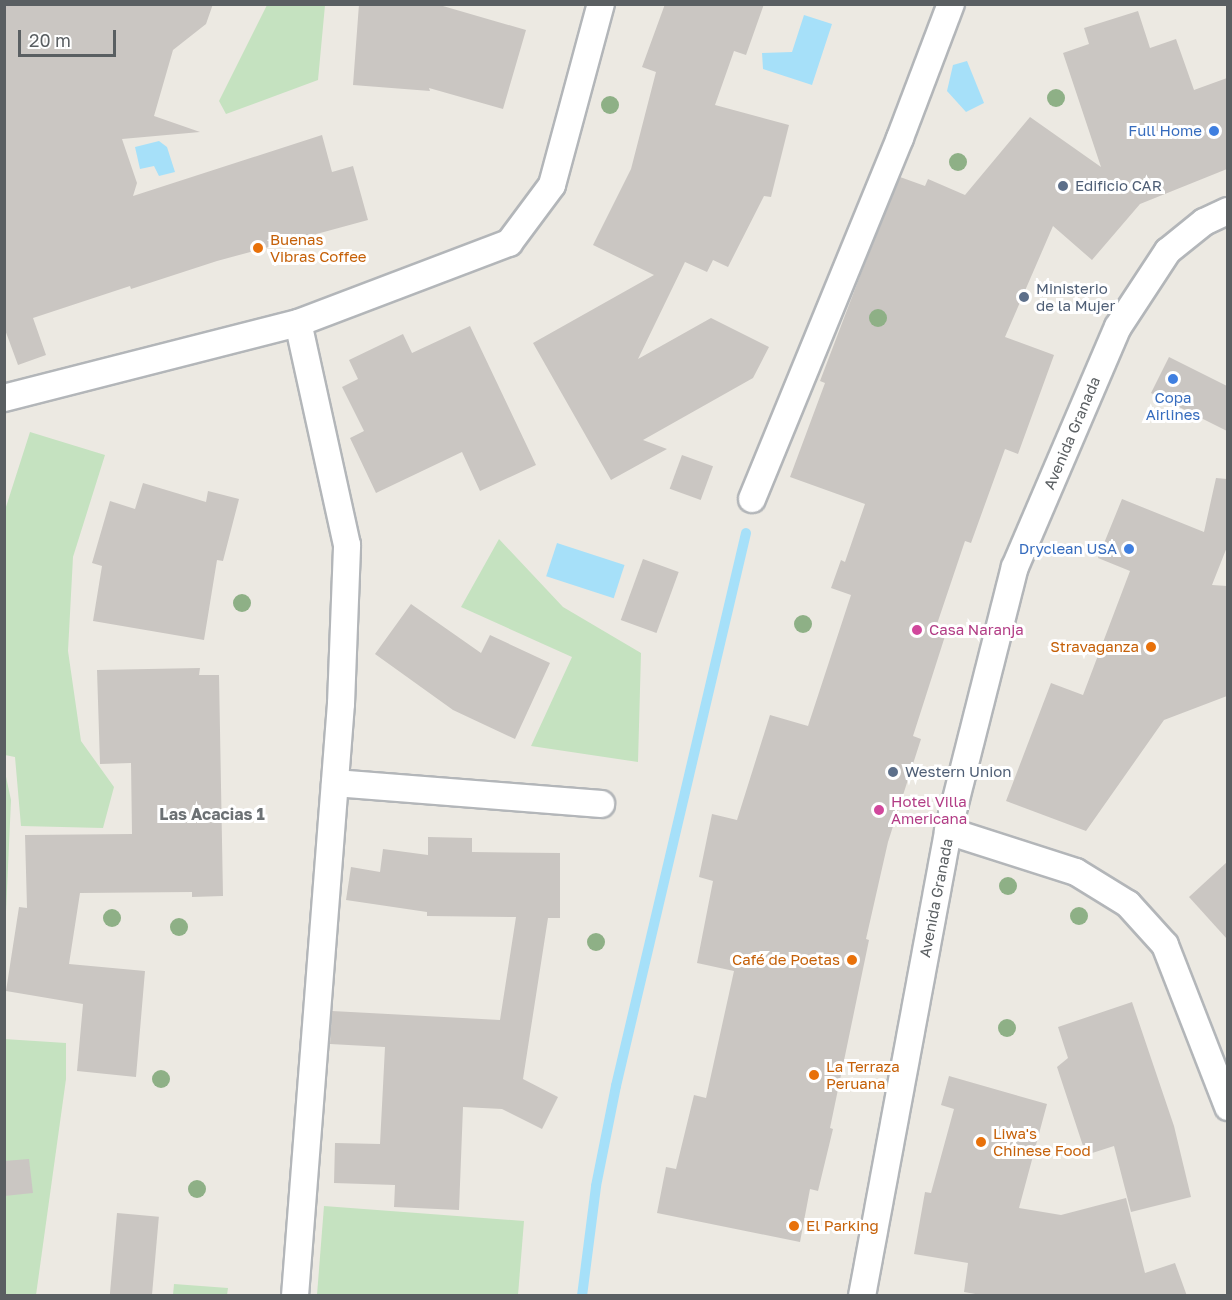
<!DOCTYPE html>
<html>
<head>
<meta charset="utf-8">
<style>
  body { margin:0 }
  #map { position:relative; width:1232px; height:1300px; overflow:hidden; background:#ece9e2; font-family:"Golos Text",sans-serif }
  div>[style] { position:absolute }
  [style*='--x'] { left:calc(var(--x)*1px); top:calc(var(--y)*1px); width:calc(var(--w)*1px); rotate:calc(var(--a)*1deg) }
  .green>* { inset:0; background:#c5e2c0 }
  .water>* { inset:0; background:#a6e0f9; transform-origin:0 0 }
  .stream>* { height:10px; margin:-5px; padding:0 5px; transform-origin:5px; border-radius:5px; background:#a6e0f9 }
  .building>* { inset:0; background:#cac6c2; transform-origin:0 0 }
  .roads { filter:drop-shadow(2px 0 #b3b6b9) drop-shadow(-2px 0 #b3b6b9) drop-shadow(0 2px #b3b6b9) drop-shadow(0 -2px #b3b6b9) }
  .minor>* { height:26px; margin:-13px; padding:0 13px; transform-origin:13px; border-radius:13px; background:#fff }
  .trees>* { width:18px; height:18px; margin:-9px; border-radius:50%; background:#8eb086 }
  .dots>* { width:16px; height:16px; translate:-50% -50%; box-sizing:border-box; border:3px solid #fff; border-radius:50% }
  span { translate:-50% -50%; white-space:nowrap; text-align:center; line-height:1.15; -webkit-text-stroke:6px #fff; paint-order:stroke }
  .shop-label { font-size:15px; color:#366cbe }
  .right { translate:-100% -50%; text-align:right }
  .service-label { font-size:15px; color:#4e5e75 }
  .left { translate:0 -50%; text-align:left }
  .food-label { font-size:15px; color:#c56008 }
  .street-label { font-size:15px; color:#5a5f62 }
  .hotel-label { font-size:15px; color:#b23c85 }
  .neighbourhood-label { font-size:16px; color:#6c7174; font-weight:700 }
  .frame { position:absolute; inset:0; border:6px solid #5a5f62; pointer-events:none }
  .scale { position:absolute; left:18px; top:30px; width:98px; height:27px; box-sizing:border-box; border:3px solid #5a5f62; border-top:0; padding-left:8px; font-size:18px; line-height:21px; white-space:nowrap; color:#5a5f62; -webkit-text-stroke:4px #fff; paint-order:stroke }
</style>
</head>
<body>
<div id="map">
  <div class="green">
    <i style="clip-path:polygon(267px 5px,325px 5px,318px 80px,226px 114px,219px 101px)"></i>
    <i style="clip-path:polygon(30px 432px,105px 455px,73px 557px,68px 651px,81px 741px,114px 787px,103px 828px,21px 826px,15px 757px,5px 755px,5px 510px)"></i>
    <i style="clip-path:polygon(499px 539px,563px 607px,641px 653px,638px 762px,531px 746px,572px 657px,461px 607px)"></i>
    <i style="clip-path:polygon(5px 772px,11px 800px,5px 934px)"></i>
    <i style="clip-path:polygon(4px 1039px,66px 1043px,66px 1079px,36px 1295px,5px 1295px)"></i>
    <i style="clip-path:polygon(324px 1206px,524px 1221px,518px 1295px,317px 1295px)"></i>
    <i style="clip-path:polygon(174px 1284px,228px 1288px,227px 1295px,173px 1295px)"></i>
  </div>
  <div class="water">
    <i style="clip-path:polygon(804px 15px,832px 24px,812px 85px,763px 69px,762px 53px,792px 52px)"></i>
    <i style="clip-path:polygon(967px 61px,984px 103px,966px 112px,947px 91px,953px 65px)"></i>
    <i style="clip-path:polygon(159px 141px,167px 147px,175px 172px,159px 176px,154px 166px,140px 169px,135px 147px)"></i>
    <i style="left:557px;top:543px;width:71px;height:35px;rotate:18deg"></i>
  </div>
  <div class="stream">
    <i style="--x:582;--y:1296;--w:111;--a:-82.7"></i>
    <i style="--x:596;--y:1186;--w:102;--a:-78.7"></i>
    <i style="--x:616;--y:1086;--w:568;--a:-76.77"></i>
  </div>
  <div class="building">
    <i style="clip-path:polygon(4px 4px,213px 4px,206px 24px,173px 50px,154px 116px,200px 132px,122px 139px,137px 183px,133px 196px,322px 135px,332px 172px,353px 166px,368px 220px,217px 261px,131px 289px,130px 286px,33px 318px,46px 355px,18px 365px,4px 327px)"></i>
    <i style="clip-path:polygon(359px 4px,436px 4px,526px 30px,503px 109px,429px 88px,430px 91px,353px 85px)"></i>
    <i style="clip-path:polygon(665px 4px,764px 4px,746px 55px,734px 51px,715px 105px,789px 125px,771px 197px,764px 196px,728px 267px,713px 260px,707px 272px,685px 262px,638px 359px,711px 318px,769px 347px,753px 378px,643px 440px,667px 449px,611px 480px,533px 343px,654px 275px,593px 245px,631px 169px,656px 72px,642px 67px)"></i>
    <i style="clip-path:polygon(1138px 11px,1150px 48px,1176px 39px,1194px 90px,1227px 78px,1227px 169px,1140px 204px,1092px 260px,1053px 226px,1005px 337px,1054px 355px,1018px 454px,1005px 449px,971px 543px,965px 541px,935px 630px,946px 633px,913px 736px,921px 739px,888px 842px,866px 939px,869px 940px,830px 1128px,833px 1129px,818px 1191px,810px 1189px,800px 1242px,657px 1213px,666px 1167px,676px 1169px,694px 1095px,706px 1098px,734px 971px,697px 963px,713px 881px,699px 877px,712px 814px,737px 820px,770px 715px,808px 726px,851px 595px,831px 588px,841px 560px,845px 562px,865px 504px,790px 477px,825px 383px,820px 381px,860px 276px,900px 177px,925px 186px,928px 179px,965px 195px,1030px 117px,1101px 167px,1063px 53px,1089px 44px,1084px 28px)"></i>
    <i style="clip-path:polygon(470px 326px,536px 465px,480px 491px,462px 452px,376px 493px,350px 438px,364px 431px,342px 387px,358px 379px,349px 360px,403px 334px,412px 353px)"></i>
    <i style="clip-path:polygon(1169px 357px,1227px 386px,1227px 431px,1151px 393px)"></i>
    <i style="left:682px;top:455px;width:33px;height:36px;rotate:20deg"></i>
    <i style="clip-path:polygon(1216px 478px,1227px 479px,1227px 547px,1212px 585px,1227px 586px,1227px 696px,1164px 720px,1086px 831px,1006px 801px,1051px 683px,1083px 695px,1130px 571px,1098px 558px,1122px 499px,1204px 532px)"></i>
    <i style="clip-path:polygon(143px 483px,206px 502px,208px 491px,239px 499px,223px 561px,217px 560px,204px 640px,93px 621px,102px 566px,92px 563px,110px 501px,135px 509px)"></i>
    <i style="left:643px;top:559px;width:38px;height:65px;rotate:20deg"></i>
    <i style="clip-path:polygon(411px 604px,481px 653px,490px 635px,550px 663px,515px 739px,453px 710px,375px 654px)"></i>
    <i style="clip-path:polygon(200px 668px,199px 675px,219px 675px,223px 896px,192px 897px,192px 892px,80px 893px,69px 964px,145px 971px,136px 1077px,77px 1071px,83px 1004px,6px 991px,19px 907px,27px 908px,25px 835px,132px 834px,131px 763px,100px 764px,97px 670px)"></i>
    <i style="clip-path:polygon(428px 837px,472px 838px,472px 852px,560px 853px,560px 918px,548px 918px,523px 1079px,558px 1097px,542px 1129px,502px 1109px,463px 1107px,459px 1210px,394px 1207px,395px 1185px,334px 1183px,335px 1143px,380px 1144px,385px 1047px,330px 1044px,332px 1011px,500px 1020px,516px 917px,427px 916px,427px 912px,346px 900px,351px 867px,380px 872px,383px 849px,428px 855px)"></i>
    <i style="clip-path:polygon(1227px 862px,1227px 939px,1189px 897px)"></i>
    <i style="clip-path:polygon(1132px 1002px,1174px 1126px,1191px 1197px,1131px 1212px,1114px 1146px,1086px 1155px,1057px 1067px,1068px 1058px,1058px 1027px)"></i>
    <i style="clip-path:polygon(949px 1076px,1047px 1104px,1019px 1208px,1061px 1215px,1126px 1198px,1145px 1273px,1175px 1263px,1187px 1296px,987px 1296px,964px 1292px,968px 1263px,914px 1254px,925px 1192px,931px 1193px,954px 1109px,941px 1105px)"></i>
    <i style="clip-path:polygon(29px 1159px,33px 1193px,4px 1196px,4px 1161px)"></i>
    <i style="left:117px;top:1213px;width:42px;height:83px;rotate:5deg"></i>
  </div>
  <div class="roads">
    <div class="minor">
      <i style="--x:4;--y:398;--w:303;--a:-14.3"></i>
      <i style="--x:298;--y:323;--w:226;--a:-20.8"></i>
      <i style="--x:509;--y:243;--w:72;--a:-53.4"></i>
      <i style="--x:552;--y:185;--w:188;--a:-74.9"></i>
      <i style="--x:752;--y:499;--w:390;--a:-67.7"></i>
      <i style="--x:900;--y:138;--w:143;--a:-69.2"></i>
      <i style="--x:335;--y:783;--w:267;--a:4.5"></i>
      <i style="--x:948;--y:831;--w:134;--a:17.8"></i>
      <i style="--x:1076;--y:872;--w:61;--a:31.6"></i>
      <i style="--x:1128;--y:904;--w:55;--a:47.9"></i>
      <i style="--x:1165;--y:945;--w:174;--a:68.7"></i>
      <i style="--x:295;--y:1296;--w:594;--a:-85.56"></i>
      <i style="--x:341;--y:704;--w:159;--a:-87.8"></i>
      <i style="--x:347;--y:545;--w:227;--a:-102.4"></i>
      <i style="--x:862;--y:1296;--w:473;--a:-79.5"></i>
      <i style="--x:948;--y:831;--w:272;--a:-75.8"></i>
      <i style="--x:1015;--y:567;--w:261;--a:-66.8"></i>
      <i style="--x:1118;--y:327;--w:91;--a:-56.7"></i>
      <i style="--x:1168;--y:251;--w:46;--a:-38.9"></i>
      <i style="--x:1204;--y:222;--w:26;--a:-25"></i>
    </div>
  </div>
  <div class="trees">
    <i style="left:1056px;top:98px"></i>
    <i style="left:610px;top:105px"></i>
    <i style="left:958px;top:162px"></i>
    <i style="left:878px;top:318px"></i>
    <i style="left:242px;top:603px"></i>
    <i style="left:803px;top:624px"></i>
    <i style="left:1008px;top:886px"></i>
    <i style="left:1079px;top:916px"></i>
    <i style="left:112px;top:918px"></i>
    <i style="left:179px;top:927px"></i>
    <i style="left:596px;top:942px"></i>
    <i style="left:1007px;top:1028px"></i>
    <i style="left:161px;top:1079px"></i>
    <i style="left:197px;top:1189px"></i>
  </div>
  <div class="dots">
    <i style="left:1214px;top:131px;background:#3f7fe0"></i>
    <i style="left:1063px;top:186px;background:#5c6f8a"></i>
    <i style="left:258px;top:248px;background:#e8710a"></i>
    <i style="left:1024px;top:297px;background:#5c6f8a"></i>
    <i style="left:1173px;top:379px;background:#3f7fe0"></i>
    <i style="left:1129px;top:549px;background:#3f7fe0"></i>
    <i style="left:917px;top:630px;background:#d1479c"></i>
    <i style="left:1151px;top:647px;background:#e8710a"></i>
    <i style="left:893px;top:772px;background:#5c6f8a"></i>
    <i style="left:879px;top:810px;background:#d1479c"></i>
    <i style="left:852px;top:960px;background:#e8710a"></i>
    <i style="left:814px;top:1075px;background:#e8710a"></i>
    <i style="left:981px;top:1142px;background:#e8710a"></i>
    <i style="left:794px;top:1226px;background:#e8710a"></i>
  </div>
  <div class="shop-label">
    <span class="right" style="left:1202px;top:131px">Full Home</span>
    <span style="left:1173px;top:406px">Copa<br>Airlines</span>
    <span class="right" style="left:1117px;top:549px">Dryclean USA</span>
  </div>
  <div class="service-label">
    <span class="left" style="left:1075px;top:186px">Edificio CAR</span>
    <span class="left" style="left:1036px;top:297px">Ministerio<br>de la Mujer</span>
    <span class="left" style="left:905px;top:772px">Western Union</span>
  </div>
  <div class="food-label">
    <span class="left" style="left:270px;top:248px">Buenas<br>Vibras Coffee</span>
    <span class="right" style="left:1139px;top:647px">Stravaganza</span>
    <span class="right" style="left:840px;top:960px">Café de Poetas</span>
    <span class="left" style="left:826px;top:1075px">La Terraza<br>Peruana</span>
    <span class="left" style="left:993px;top:1142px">Liwa's<br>Chinese Food</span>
    <span class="left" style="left:806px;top:1226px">El Parking</span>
  </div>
  <div class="street-label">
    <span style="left:1072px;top:433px;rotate:-67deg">Avenida Granada</span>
    <span style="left:936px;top:898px;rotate:-79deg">Avenida Granada</span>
  </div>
  <div class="hotel-label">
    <span class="left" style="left:929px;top:630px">Casa Naranja</span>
    <span class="left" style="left:891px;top:810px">Hotel Villa<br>Americana</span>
  </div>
  <div class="neighbourhood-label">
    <span style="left:212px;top:814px">Las Acacias 1</span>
  </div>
  <div class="frame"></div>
  <div class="scale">20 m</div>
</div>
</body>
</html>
